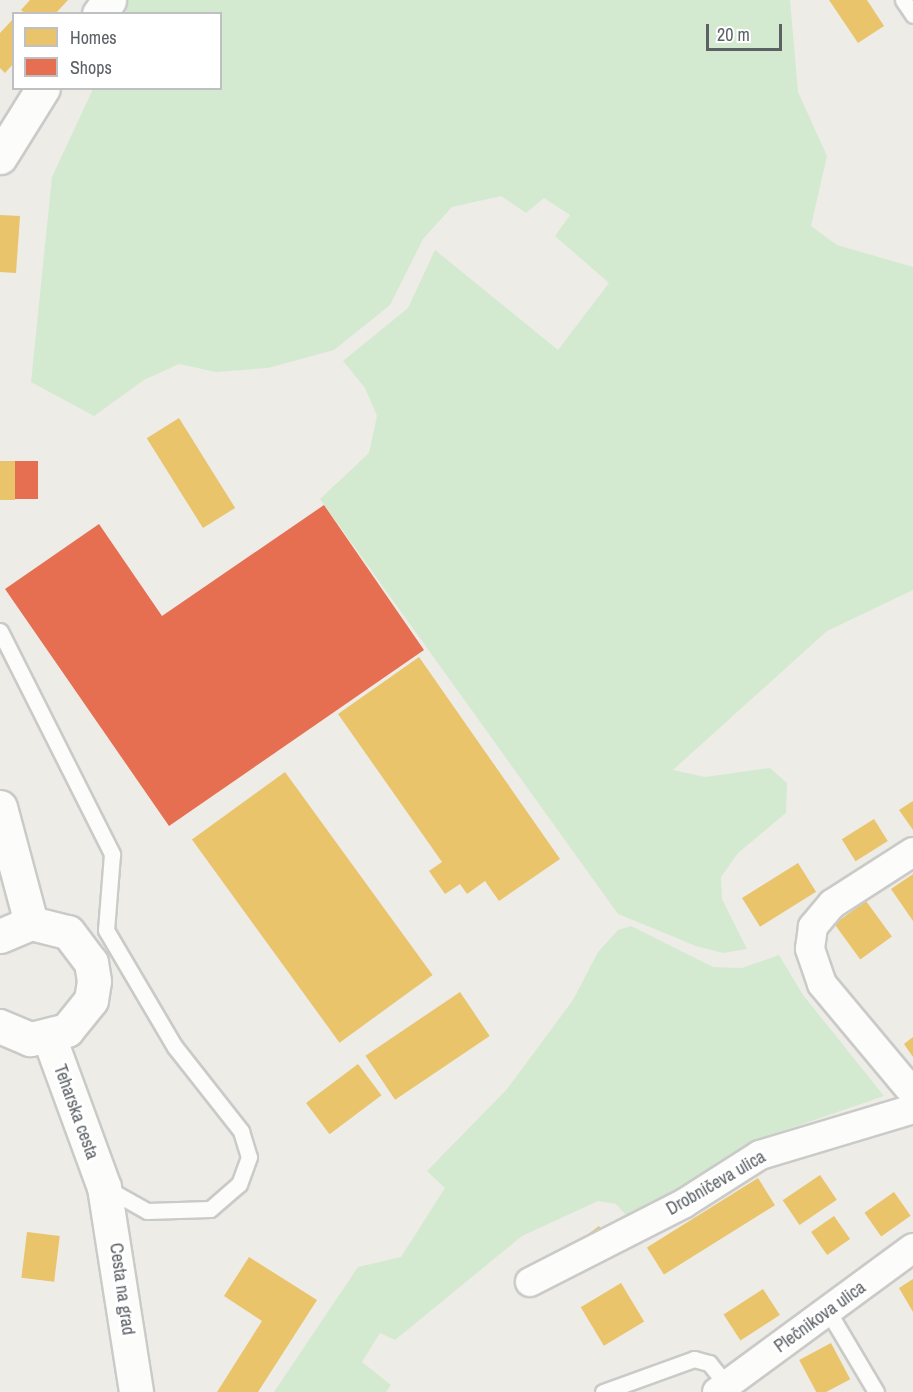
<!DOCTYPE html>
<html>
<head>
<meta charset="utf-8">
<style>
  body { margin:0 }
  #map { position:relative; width:913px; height:1392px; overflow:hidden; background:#edece7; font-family:"Archivo Narrow",sans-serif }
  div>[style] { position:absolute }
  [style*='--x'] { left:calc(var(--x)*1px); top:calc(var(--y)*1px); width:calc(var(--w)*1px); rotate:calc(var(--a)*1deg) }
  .green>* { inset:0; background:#d4ead0 }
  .homes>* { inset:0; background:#e9c46a; transform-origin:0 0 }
  .shops>* { inset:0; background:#e76f51; transform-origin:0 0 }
  .roads { filter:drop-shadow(2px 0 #cacac9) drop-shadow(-2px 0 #cacac9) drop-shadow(0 2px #cacac9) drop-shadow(0 -2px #cacac9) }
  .lane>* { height:15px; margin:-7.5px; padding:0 7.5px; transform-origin:7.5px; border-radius:7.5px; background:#fcfcfb }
  .street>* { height:28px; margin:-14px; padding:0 14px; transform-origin:14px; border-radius:14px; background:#fcfcfb }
  .secondary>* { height:33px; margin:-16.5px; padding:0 16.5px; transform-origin:16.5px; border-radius:16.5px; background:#fcfcfb }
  span { translate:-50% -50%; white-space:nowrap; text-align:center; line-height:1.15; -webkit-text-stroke:6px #fff; paint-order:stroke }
  .street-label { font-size:18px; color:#5c6166 }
  .legend { position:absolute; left:12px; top:12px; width:210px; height:78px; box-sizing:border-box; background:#fff; border:2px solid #bec0c2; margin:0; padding:8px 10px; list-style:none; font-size:18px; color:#5c6166 }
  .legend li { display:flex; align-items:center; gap:12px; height:30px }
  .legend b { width:30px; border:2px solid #bec0c2 }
  .scale { position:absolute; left:706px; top:24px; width:76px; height:27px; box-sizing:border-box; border:3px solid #5c6166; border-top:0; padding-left:8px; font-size:18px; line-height:21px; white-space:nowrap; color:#5c6166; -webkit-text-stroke:4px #fff; paint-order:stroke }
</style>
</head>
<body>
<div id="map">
  <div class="green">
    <i style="clip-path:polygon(127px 0,790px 0,798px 92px,827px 156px,811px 226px,837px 245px,913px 267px,913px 590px,827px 631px,673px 770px,705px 777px,770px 768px,787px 783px,786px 813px,738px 853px,721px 877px,722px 899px,747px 949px,723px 953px,696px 946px,618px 914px,320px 499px,369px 453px,377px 416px,365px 388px,343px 361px,408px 308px,435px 250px,558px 350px,609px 283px,555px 236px,570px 215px,544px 198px,526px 213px,501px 196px,452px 207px,423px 239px,390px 305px,334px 350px,268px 368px,216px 372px,179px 364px,144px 380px,94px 416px,31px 382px,52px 177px,93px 89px,220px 88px,220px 14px,126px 13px)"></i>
    <i style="clip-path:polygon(631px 926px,713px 967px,742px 968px,779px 955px,803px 995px,884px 1096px,771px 1135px,631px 1221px,616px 1204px,598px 1201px,522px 1236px,395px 1340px,380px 1333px,362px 1362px,391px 1385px,386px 1392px,274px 1392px,358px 1267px,401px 1257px,445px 1188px,427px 1171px,507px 1089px,573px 1000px,598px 952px,618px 930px)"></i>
  </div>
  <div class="homes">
    <i style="clip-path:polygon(30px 0,68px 0,55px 14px,26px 14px,21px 10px)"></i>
    <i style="clip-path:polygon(829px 0,867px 0,884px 26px,858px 43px)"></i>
    <i style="clip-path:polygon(14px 18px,14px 63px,5px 73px,0 68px,0 33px)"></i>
    <i style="clip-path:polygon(0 215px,20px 216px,16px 273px,0 272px)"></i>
    <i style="left:179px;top:418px;width:106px;height:38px;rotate:58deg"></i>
    <i style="left:0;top:461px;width:15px;height:39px"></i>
    <i style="clip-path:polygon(419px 657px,560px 859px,499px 901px,485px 881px,467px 894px,460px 884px,445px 894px,429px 871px,442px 862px,338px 714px)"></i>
    <i style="left:285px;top:772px;width:251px;height:115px;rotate:54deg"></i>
    <i style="clip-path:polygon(913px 801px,913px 830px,899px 810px)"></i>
    <i style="left:874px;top:819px;width:26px;height:38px;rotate:58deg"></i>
    <i style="left:798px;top:863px;width:34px;height:66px;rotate:58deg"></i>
    <i style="clip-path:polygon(913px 874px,913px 921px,891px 889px)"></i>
    <i style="left:866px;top:901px;width:44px;height:39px;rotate:54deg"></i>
    <i style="left:460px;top:992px;width:53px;height:114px;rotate:56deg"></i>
    <i style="clip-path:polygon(913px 1037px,913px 1057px,904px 1044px)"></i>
    <i style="left:358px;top:1064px;width:39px;height:65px;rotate:53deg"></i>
    <i style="left:820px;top:1175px;width:30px;height:45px;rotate:56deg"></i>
    <i style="left:758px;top:1178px;width:32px;height:131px;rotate:58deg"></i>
    <i style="left:894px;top:1192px;width:29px;height:36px;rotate:55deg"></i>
    <i style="left:834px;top:1216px;width:28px;height:28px;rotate:55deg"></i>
    <i style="left:599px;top:1226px;width:14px;height:16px;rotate:54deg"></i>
    <i style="left:27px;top:1232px;width:33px;height:46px;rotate:7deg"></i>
    <i style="clip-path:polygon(249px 1257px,317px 1300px,258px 1392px,217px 1392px,262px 1321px,224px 1296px)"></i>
    <i style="clip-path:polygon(913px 1279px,913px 1312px,899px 1288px)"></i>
    <i style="left:621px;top:1283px;width:45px;height:47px;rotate:59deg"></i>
    <i style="left:763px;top:1289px;width:31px;height:47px;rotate:57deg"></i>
    <i style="left:831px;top:1343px;width:41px;height:36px;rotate:62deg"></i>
  </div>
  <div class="shops">
    <i style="left:15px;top:461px;width:23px;height:38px"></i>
    <i style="clip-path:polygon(324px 505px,424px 650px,169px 826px,5px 589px,99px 524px,162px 616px)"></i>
  </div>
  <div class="roads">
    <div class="lane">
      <i style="--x:903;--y:0;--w:18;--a:56"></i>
      <i style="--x:0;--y:631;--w:250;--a:63.3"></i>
      <i style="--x:112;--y:854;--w:76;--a:94.5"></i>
      <i style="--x:106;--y:930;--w:136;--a:59.5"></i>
      <i style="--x:175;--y:1047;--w:107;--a:51.8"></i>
      <i style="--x:241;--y:1131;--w:27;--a:73"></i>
      <i style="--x:249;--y:1157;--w:29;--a:110"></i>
      <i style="--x:239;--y:1184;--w:38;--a:139"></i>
      <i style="--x:210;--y:1209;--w:63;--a:178.2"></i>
      <i style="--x:147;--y:1211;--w:47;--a:-150.7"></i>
      <i style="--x:828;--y:1311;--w:94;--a:59.3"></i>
      <i style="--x:603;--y:1392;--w:97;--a:-19.9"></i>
      <i style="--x:694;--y:1359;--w:16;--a:15"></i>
      <i style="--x:709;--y:1363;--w:27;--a:51"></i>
    </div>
    <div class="street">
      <i style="--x:913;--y:852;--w:96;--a:147.3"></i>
      <i style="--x:832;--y:904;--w:30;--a:130"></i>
      <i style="--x:813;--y:927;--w:22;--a:98"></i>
      <i style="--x:810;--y:949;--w:37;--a:71"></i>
      <i style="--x:822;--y:984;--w:142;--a:50.1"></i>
      <i style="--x:530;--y:1282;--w:172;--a:-27"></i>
      <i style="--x:683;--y:1204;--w:91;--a:-32.5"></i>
      <i style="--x:760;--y:1155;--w:160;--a:-16.7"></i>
      <i style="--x:717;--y:1392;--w:243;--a:-36.3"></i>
    </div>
    <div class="secondary">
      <i style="--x:99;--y:14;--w:17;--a:-54"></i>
      <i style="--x:0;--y:157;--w:81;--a:-58.1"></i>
      <i style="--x:0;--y:807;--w:120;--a:75"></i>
      <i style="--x:0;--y:936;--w:34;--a:-23"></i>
      <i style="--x:31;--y:923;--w:38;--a:14"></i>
      <i style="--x:68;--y:932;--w:38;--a:53"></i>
      <i style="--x:91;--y:962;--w:19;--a:81"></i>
      <i style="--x:94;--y:981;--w:19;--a:99"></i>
      <i style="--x:91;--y:1000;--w:38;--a:129"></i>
      <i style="--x:67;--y:1030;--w:38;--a:166"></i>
      <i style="--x:30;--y:1039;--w:33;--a:-157"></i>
      <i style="--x:49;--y:1037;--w:160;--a:69.9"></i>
      <i style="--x:104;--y:1187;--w:207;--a:81.1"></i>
    </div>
  </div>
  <div class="street-label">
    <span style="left:76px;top:1112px;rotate:70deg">Teharska cesta</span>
    <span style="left:716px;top:1183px;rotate:-30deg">Drobničeva ulica</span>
    <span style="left:122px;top:1289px;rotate:82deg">Cesta na grad</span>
    <span style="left:820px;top:1317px;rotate:-36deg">Plečnikova ulica</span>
  </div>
  <ul class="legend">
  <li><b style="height:16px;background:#e9c46a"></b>Homes</li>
  <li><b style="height:16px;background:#e76f51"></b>Shops</li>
  </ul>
  <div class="scale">20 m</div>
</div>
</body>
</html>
